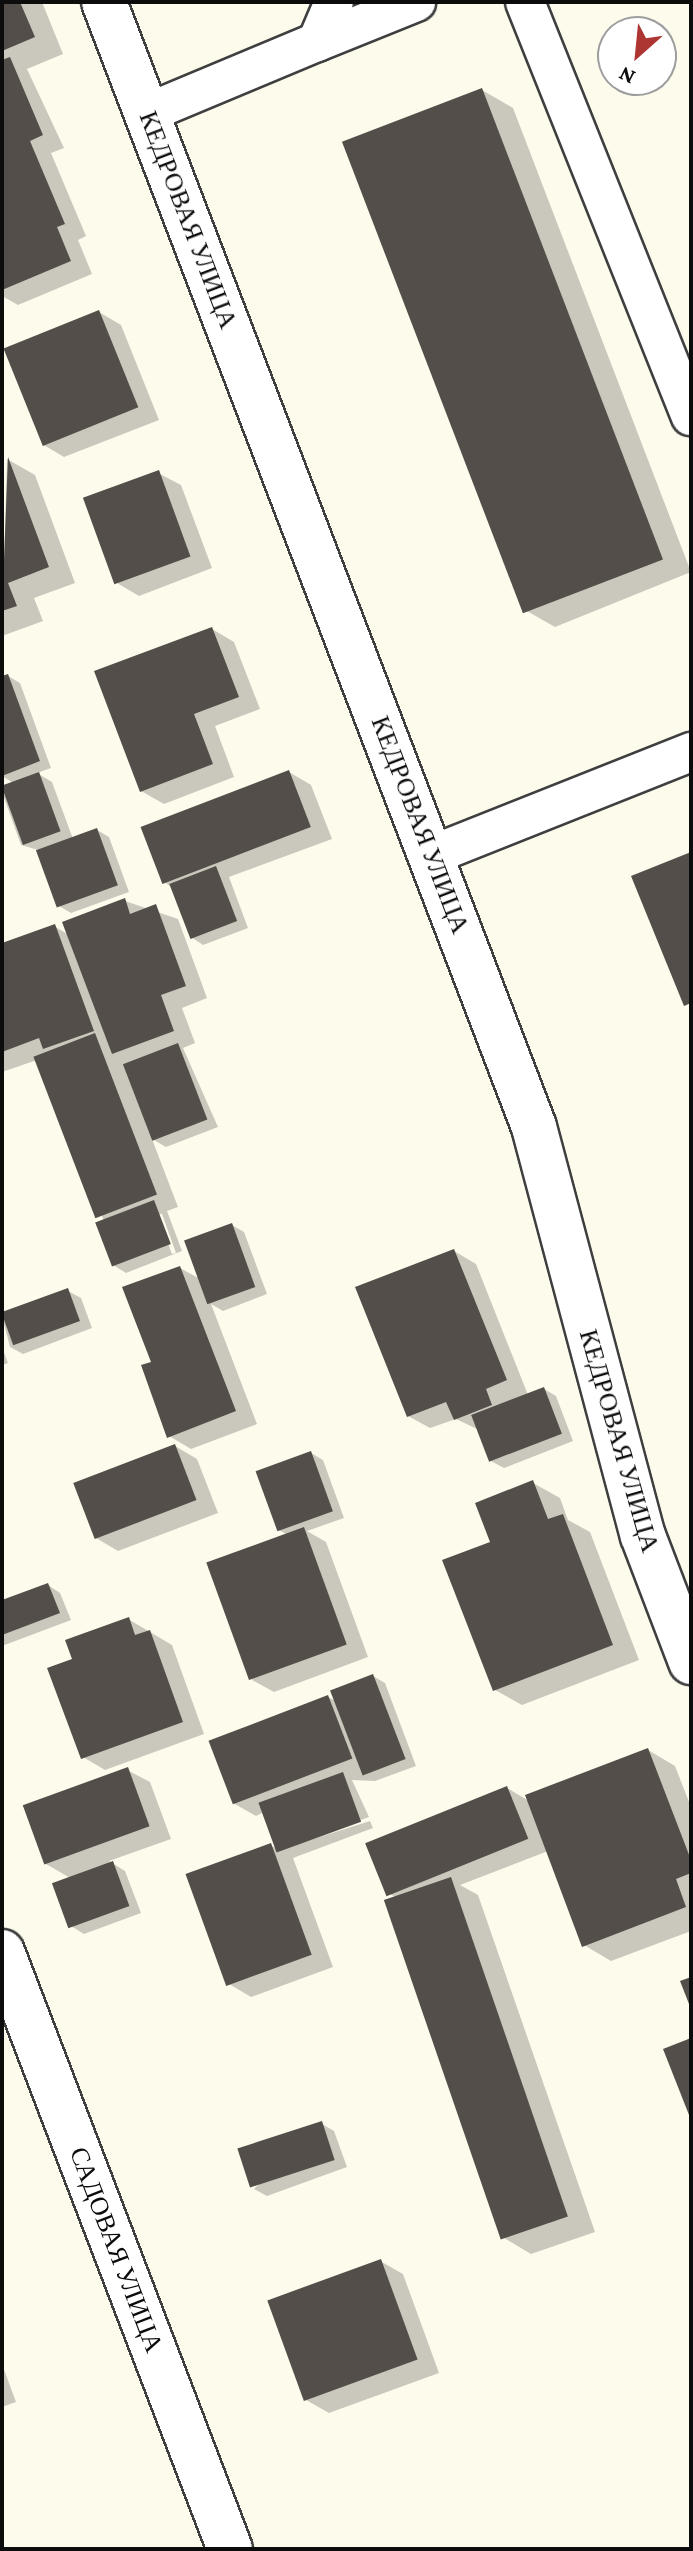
<!DOCTYPE html>
<html>
<head>
<meta charset="utf-8">
<style>
  body { margin:0 }
  #map { position:relative; width:693px; height:2551px; overflow:hidden; background:#fdfbec; font-family:"Crimson Pro",serif }
  div>[style] { position:absolute }
  [style*='--x'] { left:calc(var(--x)*1px); top:calc(var(--y)*1px); width:calc(var(--w)*1px); rotate:calc(var(--a)*1deg) }
  .shadow>* { inset:0; background:#0003 }
  .building>* { inset:0; background:#534e49; transform-origin:0 0 }
  .roads { filter:drop-shadow(2px 0 #3f3f3f) drop-shadow(-2px 0 #3f3f3f) drop-shadow(0 2px #3f3f3f) drop-shadow(0 -2px #3f3f3f) }
  .service>* { height:38px; margin:-19px; padding:0 19px; transform-origin:19px; border-radius:19px; background:#fff }
  .minor>* { height:44px; margin:-22px; padding:0 22px; transform-origin:22px; border-radius:22px; background:#fff }
  span { translate:-50% -50%; white-space:nowrap; text-align:center; line-height:1.15; -webkit-text-stroke:8px #fff; paint-order:stroke }
  .street-label { font-size:26px; color:#0c0c0c }
  .frame { position:absolute; inset:0; border:4px solid #0c0c0c; pointer-events:none }
  .north { position:absolute; left:597px; top:16px; width:80px; height:80px; box-sizing:border-box; background:#fff; border:2px solid #9e9e9e; border-radius:50%; rotate:207deg; font-size:22px; font-weight:700; line-height:32px; text-align:center; color:#0c0c0c }
  .north::after { content:''; display:block; margin:auto; width:28px; height:36px; background:#ae3632; clip-path:polygon(50% 0,100% 100%,50% 72%,0 100%) }
</style>
</head>
<body>
<div id="map">
  <div class="shadow">
    <i style="clip-path:polygon(2px 2px,42px 2px,63px 54px,27px 69px,64px 148px,51px 153px,86px 236px,78px 240px,92px 274px,18px 305px,2px 296px)"></i>
    <i style="clip-path:polygon(482px 90px,513px 108px,691px 572px,555px 627px,525px 610px)"></i>
    <i style="clip-path:polygon(99px 312px,121px 325px,159px 420px,64px 457px,42px 444px)"></i>
    <i style="clip-path:polygon(7px 459px,35px 475px,75px 583px,34px 598px,43px 621px,2px 636px)"></i>
    <i style="clip-path:polygon(158px 473px,181px 485px,212px 568px,139px 596px,117px 583px)"></i>
    <i style="clip-path:polygon(212px 629px,234px 642px,260px 709px,215px 726px,234px 777px,164px 804px,141px 791px)"></i>
    <i style="clip-path:polygon(8px 676px,20px 683px,51px 768px,37px 773px,52px 782px,73px 839px,97px 830px,109px 837px,129px 892px,71px 913px,59px 906px,38px 850px,21px 845px,2px 792px,15px 784px,2px 776px,2px 678px)"></i>
    <i style="clip-path:polygon(289px 772px,311px 785px,332px 839px,229px 877px,248px 928px,203px 945px,191px 937px,172px 887px,162px 881px)"></i>
    <i style="clip-path:polygon(evenodd,125px 901px,178px 919px,207px 998px,182px 1008px,195px 1043px,183px 1048px,218px 1127px,166px 1147px,152px 1139px,178px 1207px,167px 1211px,182px 1251px,126px 1273px,113px 1265px,104px 1221px,37px 1060px,2px 1072px,2px 945px,54px 926px,69px 935px,125px 901px,157px 1214px,162px 1214px,176px 1253px,172px 1254px,157px 1214px)"></i>
    <i style="clip-path:polygon(232px 1225px,244px 1232px,267px 1294px,223px 1311px,211px 1304px,257px 1424px,191px 1449px,169px 1436px,153px 1363px,180px 1268px,202px 1280px)"></i>
    <i style="clip-path:polygon(454px 1251px,476px 1264px,528px 1395px,544px 1389px,556px 1396px,573px 1441px,504px 1468px,491px 1461px,479px 1430px,456px 1419px,430px 1428px,408px 1416px)"></i>
    <i style="clip-path:polygon(68px 1291px,81px 1298px,92px 1328px,23px 1354px,10px 1347px,2px 1316px)"></i>
    <i style="clip-path:polygon(2px 1347px,8px 1363px,2px 1365px)"></i>
    <i style="clip-path:polygon(175px 1446px,197px 1459px,218px 1513px,118px 1551px,96px 1538px)"></i>
    <i style="clip-path:polygon(311px 1453px,323px 1460px,344px 1518px,307px 1531px,326px 1542px,368px 1657px,274px 1692px,252px 1680px,288px 1535px,279px 1530px)"></i>
    <i style="clip-path:polygon(533px 1483px,560px 1498px,568px 1520px,590px 1532px,639px 1660px,522px 1705px,495px 1690px,493px 1543px)"></i>
    <i style="clip-path:polygon(48px 1585px,60px 1593px,71px 1620px,2px 1646px,2px 1603px)"></i>
    <i style="clip-path:polygon(128px 1619px,172px 1645px,204px 1734px,105px 1770px,83px 1757px,74px 1660px)"></i>
    <i style="clip-path:polygon(373px 1676px,385px 1683px,416px 1766px,375px 1781px,352px 1780px,369px 1817px,285px 1848px,370px 1821px,373px 1828px,293px 1858px,333px 1967px,251px 1997px,229px 1984px,270px 1845px,279px 1850px,264px 1812px,256px 1816px,233px 1803px,328px 1697px,336px 1701px)"></i>
    <i style="clip-path:polygon(648px 1750px,675px 1766px,691px 1807px,691px 1931px,611px 1961px,584px 1945px,548px 1851px,460px 1885px,478px 1895px,595px 2232px,531px 2254px,504px 2238px,397px 1898px,386px 1892px,507px 1788px,529px 1801px)"></i>
    <i style="clip-path:polygon(127px 1770px,150px 1782px,171px 1839px,109px 1861px,125px 1871px,141px 1913px,84px 1934px,71px 1926px,72px 1879px,46px 1864px)"></i>
    <i style="clip-path:polygon(322px 2124px,334px 2131px,347px 2167px,267px 2196px,254px 2189px)"></i>
    <i style="clip-path:polygon(380px 2261px,403px 2274px,439px 2373px,329px 2413px,306px 2400px)"></i>
    <i style="clip-path:polygon(2px 2364px,16px 2402px,2px 2407px)"></i>
  </div>
  <div class="building">
    <i style="clip-path:polygon(2px 2px,20px 2px,35px 37px,2px 51px)"></i>
    <i style="clip-path:polygon(10px 57px,43px 135px,30px 141px,65px 224px,57px 227px,71px 261px,2px 290px,2px 60px)"></i>
    <i style="left:482px;top:88px;width:505px;height:150px;rotate:69deg"></i>
    <i style="left:99px;top:310px;width:105px;height:103px;rotate:68deg"></i>
    <i style="clip-path:polygon(8px 457px,49px 567px,8px 583px,17px 606px,2px 611px)"></i>
    <i style="left:159px;top:470px;width:92px;height:81px;rotate:70deg"></i>
    <i style="clip-path:polygon(212px 627px,239px 697px,194px 714px,213px 764px,140px 792px,94px 671px)"></i>
    <i style="clip-path:polygon(8px 674px,40px 761px,2px 776px,2px 676px)"></i>
    <i style="left:289px;top:770px;width:61px;height:159px;rotate:69deg"></i>
    <i style="left:39px;top:772px;width:63px;height:40px;rotate:70deg"></i>
    <i style="left:97px;top:828px;width:61px;height:65px;rotate:70deg"></i>
    <i style="clip-path:polygon(691px 852px,691px 1003px,684px 1006px,631px 876px)"></i>
    <i style="left:216px;top:866px;width:59px;height:50px;rotate:69deg"></i>
    <i style="clip-path:polygon(125px 898px,130px 914px,156px 904px,186px 986px,161px 995px,174px 1031px,112px 1054px,62px 922px)"></i>
    <i style="clip-path:polygon(55px 924px,94px 1031px,43px 1049px,39px 1038px,2px 1052px,2px 943px)"></i>
    <i style="left:95px;top:1033px;width:173px;height:66px;rotate:69deg"></i>
    <i style="left:178px;top:1043px;width:82px;height:59px;rotate:69deg"></i>
    <i style="left:154px;top:1200px;width:47px;height:63px;rotate:69deg"></i>
    <i style="left:232px;top:1223px;width:68px;height:51px;rotate:70deg"></i>
    <i style="clip-path:polygon(454px 1249px,507px 1380px,486px 1389px,492px 1405px,454px 1420px,446px 1402px,407px 1417px,355px 1287px)"></i>
    <i style="clip-path:polygon(180px 1266px,236px 1411px,167px 1438px,141px 1365px,151px 1362px,122px 1287px)"></i>
    <i style="left:68px;top:1288px;width:35px;height:71px;rotate:70deg"></i>
    <i style="left:544px;top:1387px;width:50px;height:78px;rotate:69deg"></i>
    <i style="left:175px;top:1444px;width:60px;height:109px;rotate:69deg"></i>
    <i style="left:311px;top:1451px;width:64px;height:59px;rotate:70deg"></i>
    <i style="clip-path:polygon(533px 1480px,548px 1519px,563px 1514px,613px 1645px,493px 1691px,442px 1560px,490px 1542px,475px 1503px)"></i>
    <i style="left:304px;top:1527px;width:125px;height:104px;rotate:70deg"></i>
    <i style="clip-path:polygon(48px 1583px,60px 1613px,2px 1635px,2px 1600px)"></i>
    <i style="clip-path:polygon(129px 1617px,135px 1635px,150px 1630px,183px 1722px,81px 1759px,47px 1668px,72px 1659px,65px 1640px)"></i>
    <i style="left:373px;top:1674px;width:91px;height:46px;rotate:69deg"></i>
    <i style="left:328px;top:1695px;width:68px;height:128px;rotate:69deg"></i>
    <i style="clip-path:polygon(648px 1748px,691px 1860px,691px 1873px,676px 1879px,686px 1907px,582px 1947px,525px 1795px)"></i>
    <i style="left:128px;top:1767px;width:63px;height:112px;rotate:70deg"></i>
    <i style="left:343px;top:1772px;width:53px;height:90px;rotate:70deg"></i>
    <i style="left:507px;top:1786px;width:57px;height:153px;rotate:68deg"></i>
    <i style="left:271px;top:1843px;width:119px;height:91px;rotate:70deg"></i>
    <i style="left:113px;top:1861px;width:48px;height:65px;rotate:70deg"></i>
    <i style="left:451px;top:1877px;width:359px;height:71px;rotate:71deg"></i>
    <i style="clip-path:polygon(691px 1977px,691px 2009px,680px 1981px)"></i>
    <i style="clip-path:polygon(691px 2038px,691px 2120px,663px 2049px)"></i>
    <i style="left:322px;top:2121px;width:41px;height:89px;rotate:72deg"></i>
    <i style="left:381px;top:2259px;width:107px;height:121px;rotate:70deg"></i>
  </div>
  <div class="roads">
    <div class="service">
      <i style="--x:525;--y:2;--w:446;--a:68.2"></i>
      <i style="--x:317;--y:42;--w:107;--a:-22"></i>
      <i style="--x:147;--y:113;--w:184;--a:-22.7"></i>
      <i style="--x:317;--y:42;--w:43;--a:-67"></i>
      <i style="--x:432;--y:855;--w:279;--a:-21.7"></i>
    </div>
    <div class="minor">
      <i style="--x:104;--y:2;--w:1204;--a:69.08"></i>
      <i style="--x:534;--y:1127;--w:423;--a:75.1"></i>
      <i style="--x:643;--y:1536;--w:135;--a:69.1"></i>
      <i style="--x:2;--y:1952;--w:639;--a:69.1"></i>
    </div>
  </div>
  <div class="street-label">
    <span style="left:188px;top:220px;rotate:69deg">КЕДРОВАЯ УЛИЦА</span>
    <span style="left:420px;top:825px;rotate:69deg">КЕДРОВАЯ УЛИЦА</span>
    <span style="left:619px;top:1441px;rotate:74deg">КЕДРОВАЯ УЛИЦА</span>
    <span style="left:116px;top:2250px;rotate:69deg">САДОВАЯ УЛИЦА</span>
  </div>
  <div class="frame"></div>
  <div class="north">N</div>
</div>
</body>
</html>
